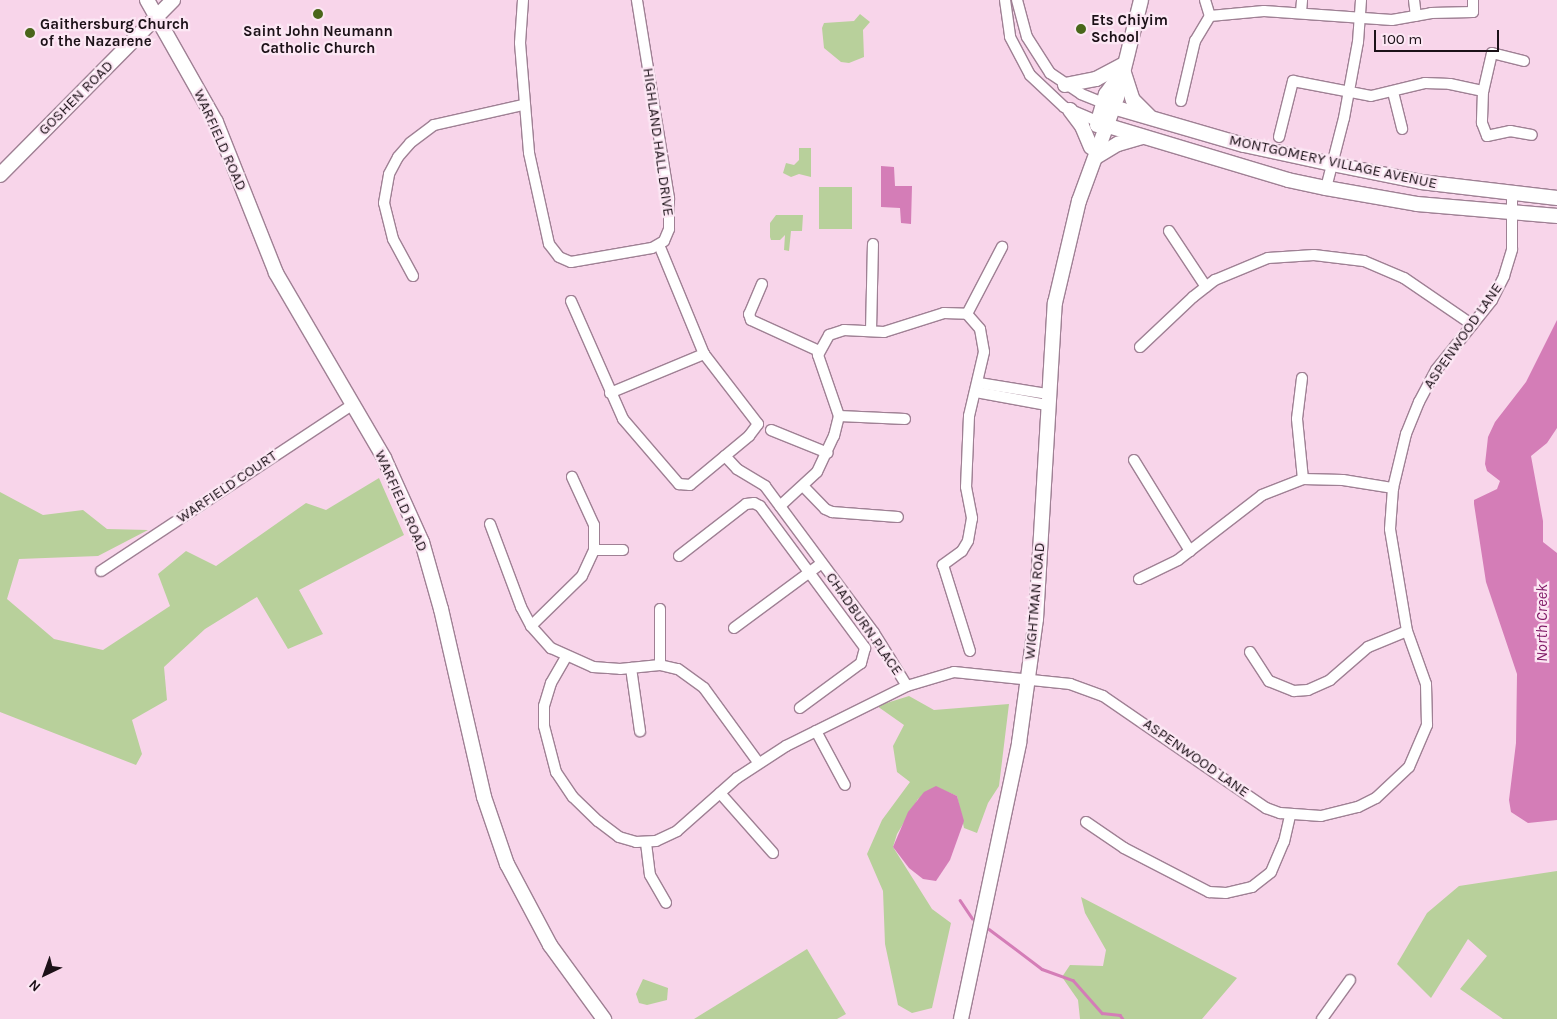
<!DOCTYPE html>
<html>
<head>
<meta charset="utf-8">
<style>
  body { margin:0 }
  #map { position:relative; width:1557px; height:1019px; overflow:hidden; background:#f8d5ea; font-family:Karla,sans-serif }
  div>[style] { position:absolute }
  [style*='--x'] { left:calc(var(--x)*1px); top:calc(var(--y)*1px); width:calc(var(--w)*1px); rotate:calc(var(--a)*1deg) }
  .green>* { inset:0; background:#b8d09b; transform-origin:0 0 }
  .water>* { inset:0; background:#d47db7 }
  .stream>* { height:2.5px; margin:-1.25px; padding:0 1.25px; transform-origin:1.25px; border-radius:1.25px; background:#d47db7 }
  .roads { filter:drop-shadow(1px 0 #9f8094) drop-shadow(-1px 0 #9f8094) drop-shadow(0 1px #9f8094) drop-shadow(0 -1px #9f8094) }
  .street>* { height:10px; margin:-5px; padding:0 5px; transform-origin:5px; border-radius:5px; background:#fff }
  .secondary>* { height:14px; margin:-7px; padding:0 7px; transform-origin:7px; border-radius:7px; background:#fff }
  .dots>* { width:14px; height:14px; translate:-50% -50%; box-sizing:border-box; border:2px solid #fce7f4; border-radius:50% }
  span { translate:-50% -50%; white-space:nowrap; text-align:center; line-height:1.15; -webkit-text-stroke:4.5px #fce7f4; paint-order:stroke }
  .poi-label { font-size:15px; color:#1c1118; font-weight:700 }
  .left { translate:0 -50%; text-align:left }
  .street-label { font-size:15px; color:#1c1118 }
  .water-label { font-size:16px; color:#7f1865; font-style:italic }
  .north { position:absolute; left:20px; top:949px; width:50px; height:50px; -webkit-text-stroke:4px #fce7f4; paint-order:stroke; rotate:222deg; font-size:14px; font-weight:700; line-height:20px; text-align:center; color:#1c1118 }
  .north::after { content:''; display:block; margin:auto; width:18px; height:22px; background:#1c1118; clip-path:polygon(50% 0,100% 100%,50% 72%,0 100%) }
  .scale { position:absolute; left:1374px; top:30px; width:125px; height:22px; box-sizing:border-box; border:2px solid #1c1118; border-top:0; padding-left:6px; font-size:15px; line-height:18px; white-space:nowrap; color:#1c1118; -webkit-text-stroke:4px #fce7f4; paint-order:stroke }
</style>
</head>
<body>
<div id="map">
  <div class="green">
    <i style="clip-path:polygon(860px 14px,870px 22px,863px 30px,864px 57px,849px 63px,841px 62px,824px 48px,822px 28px,824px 23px,854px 21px)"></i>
    <i style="clip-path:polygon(799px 148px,811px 148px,811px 177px,799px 174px,791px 177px,783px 173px,786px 163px,794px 165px,799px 160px)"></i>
    <i style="left:819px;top:187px;width:33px;height:42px"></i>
    <i style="clip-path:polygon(776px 215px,803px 215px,802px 231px,791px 231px,789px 251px,784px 250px,785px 235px,780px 240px,771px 240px,770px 237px,770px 223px)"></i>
    <i style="clip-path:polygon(379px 478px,404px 535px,299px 590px,323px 634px,288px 649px,257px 597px,205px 629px,164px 667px,167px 700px,132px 720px,142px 754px,136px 765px,0 712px,0 492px,43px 515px,83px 510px,107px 529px,148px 530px,98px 556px,19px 559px,7px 599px,54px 639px,103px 650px,170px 606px,158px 574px,186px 551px,216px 566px,306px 503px,326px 510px)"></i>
    <i style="clip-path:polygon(909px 696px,934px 710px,1009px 704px,999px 786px,988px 803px,977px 833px,964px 828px,957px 796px,936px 787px,918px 799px,897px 834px,893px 847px,932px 909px,951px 923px,932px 1008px,912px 1013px,898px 1005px,885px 944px,883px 891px,867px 854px,882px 820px,910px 782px,897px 772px,893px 746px,904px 725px,877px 706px)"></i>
    <i style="clip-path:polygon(1557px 871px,1557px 1019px,1503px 1019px,1460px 989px,1487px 956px,1468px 939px,1431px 998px,1397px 964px,1427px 913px,1459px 886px)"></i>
    <i style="clip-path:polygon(1081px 897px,1237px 978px,1202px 1019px,1080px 1019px,1078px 1000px,1062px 977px,1070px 965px,1103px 966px,1106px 950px,1085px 913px)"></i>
    <i style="clip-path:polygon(807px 949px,846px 1014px,837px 1019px,694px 1019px)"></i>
    <i style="clip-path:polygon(643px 979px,668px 988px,667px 1000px,647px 1005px,639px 1003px,636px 994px)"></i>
  </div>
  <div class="water">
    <i style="clip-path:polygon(881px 166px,894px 167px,895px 186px,912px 186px,911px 224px,901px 223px,900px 208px,881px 207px)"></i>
    <i style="clip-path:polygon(1557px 320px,1557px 428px,1547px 443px,1531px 456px,1543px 521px,1543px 542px,1557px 553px,1557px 820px,1528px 823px,1511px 812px,1509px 800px,1516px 743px,1517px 674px,1486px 582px,1474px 504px,1474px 500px,1497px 489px,1500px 481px,1487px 471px,1485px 464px,1488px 437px,1495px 422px,1526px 382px)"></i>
    <i style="clip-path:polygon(936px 786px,957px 796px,964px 821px,950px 860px,936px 881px,923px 879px,909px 868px,893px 847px,908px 812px,924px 792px)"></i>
  </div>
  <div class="stream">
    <i style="--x:960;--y:900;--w:22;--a:56"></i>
    <i style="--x:989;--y:929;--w:66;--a:37"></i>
    <i style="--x:1042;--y:969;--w:33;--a:20"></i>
    <i style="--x:1073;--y:980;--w:44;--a:48.7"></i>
    <i style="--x:1102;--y:1013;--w:18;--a:6"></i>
    <i style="--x:1120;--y:1015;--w:5;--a:53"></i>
  </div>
  <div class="roads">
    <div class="street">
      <i style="--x:523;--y:0;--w:43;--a:94"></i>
      <i style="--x:520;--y:43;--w:110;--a:85.3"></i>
      <i style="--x:529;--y:153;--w:93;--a:77.6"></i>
      <i style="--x:549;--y:244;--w:16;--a:52"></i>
      <i style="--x:559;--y:257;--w:13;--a:23"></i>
      <i style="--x:571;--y:262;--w:82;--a:-9.8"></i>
      <i style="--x:652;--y:248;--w:14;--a:-30"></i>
      <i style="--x:664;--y:241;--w:13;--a:-67"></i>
      <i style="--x:669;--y:229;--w:31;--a:-90"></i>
      <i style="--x:669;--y:198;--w:201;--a:-99.2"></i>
      <i style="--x:1005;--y:0;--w:37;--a:82"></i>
      <i style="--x:1010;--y:37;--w:43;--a:62.2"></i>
      <i style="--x:1030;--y:75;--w:47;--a:43.3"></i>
      <i style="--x:1064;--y:107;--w:43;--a:23"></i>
      <i style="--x:1017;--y:0;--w:38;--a:75"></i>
      <i style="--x:1027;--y:37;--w:43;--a:57.4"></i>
      <i style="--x:1050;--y:73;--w:37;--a:34"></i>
      <i style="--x:1081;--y:94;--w:31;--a:22"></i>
      <i style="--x:1205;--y:0;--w:17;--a:73"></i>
      <i style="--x:1414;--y:0;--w:16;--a:83"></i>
      <i style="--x:1301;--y:12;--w:12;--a:-85"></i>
      <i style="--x:1210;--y:16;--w:54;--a:-5.3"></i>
      <i style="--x:1264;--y:11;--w:128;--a:4"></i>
      <i style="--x:1392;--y:20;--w:40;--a:-10"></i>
      <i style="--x:1431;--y:13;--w:42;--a:-1.4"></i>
      <i style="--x:1473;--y:12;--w:12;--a:-90"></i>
      <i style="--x:1524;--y:61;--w:33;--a:-166"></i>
      <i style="--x:1492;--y:53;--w:39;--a:103"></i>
      <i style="--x:1483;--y:91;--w:32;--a:92"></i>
      <i style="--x:1482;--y:123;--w:14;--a:69"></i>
      <i style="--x:1487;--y:136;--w:24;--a:-12"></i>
      <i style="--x:1510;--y:131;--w:22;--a:10"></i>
      <i style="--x:1393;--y:92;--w:38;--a:76"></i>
      <i style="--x:1181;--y:101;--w:62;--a:-76.9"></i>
      <i style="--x:1195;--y:41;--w:29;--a:-59"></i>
      <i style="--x:1279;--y:137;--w:58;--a:-76"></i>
      <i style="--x:1293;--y:81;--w:79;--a:10.9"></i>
      <i style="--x:1371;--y:96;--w:56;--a:-13.5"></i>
      <i style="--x:1425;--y:83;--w:25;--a:2"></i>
      <i style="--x:1450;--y:84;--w:34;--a:12"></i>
      <i style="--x:1326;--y:188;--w:72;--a:-75.6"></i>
      <i style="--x:1344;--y:118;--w:77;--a:-79.6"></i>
      <i style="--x:1358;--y:42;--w:42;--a:-85.9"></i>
      <i style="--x:1169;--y:231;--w:67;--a:56.5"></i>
      <i style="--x:413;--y:276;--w:42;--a:-118.4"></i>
      <i style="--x:393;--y:239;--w:37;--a:-104"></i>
      <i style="--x:384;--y:203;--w:29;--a:-80"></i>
      <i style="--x:389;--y:174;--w:19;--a:-62"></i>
      <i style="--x:398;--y:157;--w:18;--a:-49"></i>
      <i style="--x:410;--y:143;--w:30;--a:-37"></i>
      <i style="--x:434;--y:125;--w:91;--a:-12.7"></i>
      <i style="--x:762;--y:284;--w:33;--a:113"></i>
      <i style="--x:749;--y:314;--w:6;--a:72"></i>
      <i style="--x:751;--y:320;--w:75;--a:24.5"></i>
      <i style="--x:571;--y:301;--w:129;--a:66.2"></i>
      <i style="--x:623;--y:419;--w:86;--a:49.3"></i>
      <i style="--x:679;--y:484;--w:11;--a:5"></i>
      <i style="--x:690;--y:485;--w:77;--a:-39.7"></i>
      <i style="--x:749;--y:436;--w:15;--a:-53"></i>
      <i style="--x:758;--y:424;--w:88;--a:-127.6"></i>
      <i style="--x:704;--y:354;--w:118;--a:-112.4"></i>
      <i style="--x:967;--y:314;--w:76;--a:-62.4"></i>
      <i style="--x:871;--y:331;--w:87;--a:-88.7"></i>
      <i style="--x:1140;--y:347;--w:73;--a:-43.3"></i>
      <i style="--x:1193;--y:297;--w:28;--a:-38"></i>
      <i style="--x:1215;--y:280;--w:57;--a:-22.5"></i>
      <i style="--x:1268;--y:258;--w:46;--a:-3.7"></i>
      <i style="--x:1314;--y:255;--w:50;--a:6.8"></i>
      <i style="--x:1364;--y:261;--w:43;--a:23"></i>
      <i style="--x:1404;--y:278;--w:83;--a:34.3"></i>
      <i style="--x:1302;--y:378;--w:41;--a:97"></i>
      <i style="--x:1297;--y:419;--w:60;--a:84.3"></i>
      <i style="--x:979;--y:383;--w:70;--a:9.1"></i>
      <i style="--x:976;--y:392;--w:72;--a:10.4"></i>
      <i style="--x:610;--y:393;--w:102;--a:-22.5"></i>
      <i style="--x:839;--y:416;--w:66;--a:2.6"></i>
      <i style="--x:771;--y:430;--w:61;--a:22"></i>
      <i style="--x:725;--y:456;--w:18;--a:47"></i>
      <i style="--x:737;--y:469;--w:33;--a:31"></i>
      <i style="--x:765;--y:486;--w:183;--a:53.4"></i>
      <i style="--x:874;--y:633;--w:62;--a:58.1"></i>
      <i style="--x:1134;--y:460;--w:107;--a:58.4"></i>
      <i style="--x:804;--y:487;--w:30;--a:46"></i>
      <i style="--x:825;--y:509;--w:8;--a:23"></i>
      <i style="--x:832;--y:512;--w:66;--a:4.3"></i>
      <i style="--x:780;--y:506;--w:50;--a:-42.6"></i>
      <i style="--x:817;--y:472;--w:40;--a:-65"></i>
      <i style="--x:834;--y:436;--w:21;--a:-76"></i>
      <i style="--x:839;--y:416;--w:65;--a:-109"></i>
      <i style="--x:818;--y:355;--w:23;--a:-61"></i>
      <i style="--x:829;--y:335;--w:16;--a:-18"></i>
      <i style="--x:844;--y:330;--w:40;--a:2.9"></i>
      <i style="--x:884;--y:332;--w:63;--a:-17.6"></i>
      <i style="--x:944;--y:313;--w:23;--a:2"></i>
      <i style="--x:967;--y:314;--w:20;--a:49"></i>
      <i style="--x:980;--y:329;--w:23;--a:80"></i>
      <i style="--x:984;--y:352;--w:66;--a:103.2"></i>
      <i style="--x:969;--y:416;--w:71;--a:92.4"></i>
      <i style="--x:966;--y:487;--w:32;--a:79"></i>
      <i style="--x:972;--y:518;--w:23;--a:100"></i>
      <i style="--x:968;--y:541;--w:12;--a:121"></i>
      <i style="--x:962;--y:551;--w:24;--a:144"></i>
      <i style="--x:943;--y:565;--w:90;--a:72.6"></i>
      <i style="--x:490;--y:524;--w:89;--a:69.5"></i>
      <i style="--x:521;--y:607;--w:21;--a:62"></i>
      <i style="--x:531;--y:626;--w:30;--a:48"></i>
      <i style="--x:551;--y:648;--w:46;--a:24.3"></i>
      <i style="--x:593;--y:667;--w:27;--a:4"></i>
      <i style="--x:620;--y:669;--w:40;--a:-5.7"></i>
      <i style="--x:660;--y:665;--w:18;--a:13"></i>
      <i style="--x:678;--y:669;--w:32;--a:36"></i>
      <i style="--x:704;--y:688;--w:92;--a:53.9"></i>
      <i style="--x:594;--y:550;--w:29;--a:0"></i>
      <i style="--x:679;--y:556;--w:85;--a:-37.8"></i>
      <i style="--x:746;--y:504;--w:8;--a:-7"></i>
      <i style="--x:754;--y:503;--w:7;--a:27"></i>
      <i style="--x:760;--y:506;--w:177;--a:53.5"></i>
      <i style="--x:865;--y:648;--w:16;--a:105"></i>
      <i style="--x:861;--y:663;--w:76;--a:143.6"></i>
      <i style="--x:101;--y:571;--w:302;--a:-33.5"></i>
      <i style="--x:1139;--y:579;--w:43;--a:-26"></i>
      <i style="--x:1178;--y:560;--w:106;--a:-37.7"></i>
      <i style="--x:1262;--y:495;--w:44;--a:-21.3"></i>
      <i style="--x:1303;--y:479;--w:40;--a:1.4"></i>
      <i style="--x:1343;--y:480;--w:51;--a:9.1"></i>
      <i style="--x:531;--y:626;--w:71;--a:-44.4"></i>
      <i style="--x:582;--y:576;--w:29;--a:-65"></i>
      <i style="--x:594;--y:550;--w:25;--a:-90"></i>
      <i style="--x:594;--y:525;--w:53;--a:-114.6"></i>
      <i style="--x:734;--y:628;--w:109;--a:-36.5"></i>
      <i style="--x:1250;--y:652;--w:35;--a:57"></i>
      <i style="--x:1269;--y:681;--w:27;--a:22"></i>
      <i style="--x:1294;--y:691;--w:14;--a:-4"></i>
      <i style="--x:1308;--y:690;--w:24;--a:-24"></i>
      <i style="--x:1330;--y:680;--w:50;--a:-41"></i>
      <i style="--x:1368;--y:647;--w:42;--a:-22.3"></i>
      <i style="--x:566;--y:657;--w:30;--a:120"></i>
      <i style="--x:551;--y:683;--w:24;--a:107"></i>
      <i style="--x:544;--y:706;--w:20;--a:90"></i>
      <i style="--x:544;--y:726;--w:48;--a:75.4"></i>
      <i style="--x:556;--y:772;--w:30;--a:56"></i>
      <i style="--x:573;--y:797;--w:35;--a:44"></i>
      <i style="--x:598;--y:821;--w:26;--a:37"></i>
      <i style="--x:619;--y:837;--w:18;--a:16"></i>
      <i style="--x:636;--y:842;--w:20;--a:-3"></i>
      <i style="--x:656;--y:841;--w:23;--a:-25"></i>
      <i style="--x:677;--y:831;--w:80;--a:-41.5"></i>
      <i style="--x:737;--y:778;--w:59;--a:-33.1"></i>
      <i style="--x:786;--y:746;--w:135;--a:-26.4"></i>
      <i style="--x:907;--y:686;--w:49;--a:-16.6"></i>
      <i style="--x:954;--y:672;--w:117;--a:5.9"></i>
      <i style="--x:1070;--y:684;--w:35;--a:20"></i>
      <i style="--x:1103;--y:696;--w:198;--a:34.5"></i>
      <i style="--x:1266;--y:808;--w:15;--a:20"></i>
      <i style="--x:1280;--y:813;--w:41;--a:4.2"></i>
      <i style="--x:1321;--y:816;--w:38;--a:-14"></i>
      <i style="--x:1358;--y:807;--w:20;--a:-27"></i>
      <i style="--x:1376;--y:798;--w:45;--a:-43.2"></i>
      <i style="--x:1409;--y:767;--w:46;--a:-66.8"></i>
      <i style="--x:1427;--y:725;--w:41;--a:-91.4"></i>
      <i style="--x:1426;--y:684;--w:56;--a:-109.7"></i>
      <i style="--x:1407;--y:631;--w:103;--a:-99.5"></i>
      <i style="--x:1390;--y:529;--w:41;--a:-85.8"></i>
      <i style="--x:1393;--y:488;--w:56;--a:-76.5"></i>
      <i style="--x:1406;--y:434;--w:35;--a:-68"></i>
      <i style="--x:1419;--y:402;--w:36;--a:-62"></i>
      <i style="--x:1436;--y:370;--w:90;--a:-51.3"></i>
      <i style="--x:1492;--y:300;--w:27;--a:-63"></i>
      <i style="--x:1504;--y:276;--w:28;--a:-73"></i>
      <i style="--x:1512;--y:249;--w:55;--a:-90"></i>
      <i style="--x:660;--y:665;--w:56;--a:-90"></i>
      <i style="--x:631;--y:668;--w:64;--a:81.9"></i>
      <i style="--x:816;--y:731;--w:61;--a:61.8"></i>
      <i style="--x:720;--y:793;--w:80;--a:48.5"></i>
      <i style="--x:1086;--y:822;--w:46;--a:34.4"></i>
      <i style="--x:1124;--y:848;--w:96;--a:27.4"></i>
      <i style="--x:1209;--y:892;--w:17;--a:3"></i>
      <i style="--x:1226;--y:893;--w:27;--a:-13"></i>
      <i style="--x:1252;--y:887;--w:24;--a:-38"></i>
      <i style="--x:1271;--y:872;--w:33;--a:-67"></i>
      <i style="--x:1284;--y:842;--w:28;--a:-77"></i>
      <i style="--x:646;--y:843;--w:32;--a:83"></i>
      <i style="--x:650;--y:875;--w:32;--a:60"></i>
      <i style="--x:1322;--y:1019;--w:48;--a:-54.3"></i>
    </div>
    <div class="secondary">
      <i style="--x:147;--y:0;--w:140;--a:60.5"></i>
      <i style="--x:216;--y:122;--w:162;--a:68.3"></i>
      <i style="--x:276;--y:273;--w:214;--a:59.7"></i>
      <i style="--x:384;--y:458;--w:92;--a:65.7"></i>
      <i style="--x:422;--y:542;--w:70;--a:74.2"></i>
      <i style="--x:441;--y:609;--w:193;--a:77.1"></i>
      <i style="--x:484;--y:797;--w:71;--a:71.1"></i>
      <i style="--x:507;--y:864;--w:92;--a:62"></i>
      <i style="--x:550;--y:945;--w:92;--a:53.9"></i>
      <i style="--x:1124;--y:73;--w:28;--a:72"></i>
      <i style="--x:1133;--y:100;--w:23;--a:45"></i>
      <i style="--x:1065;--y:85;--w:32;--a:-11"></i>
      <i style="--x:1096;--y:79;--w:30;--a:-28"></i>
      <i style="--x:1113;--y:107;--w:136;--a:16.2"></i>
      <i style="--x:1244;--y:145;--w:90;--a:12.2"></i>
      <i style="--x:1332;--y:164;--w:91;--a:11.4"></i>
      <i style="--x:1421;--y:182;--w:137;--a:6.7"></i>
      <i style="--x:1070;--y:110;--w:20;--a:53"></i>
      <i style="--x:1082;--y:126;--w:23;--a:67"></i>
      <i style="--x:1097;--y:125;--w:32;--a:-74"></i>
      <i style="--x:1106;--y:94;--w:24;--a:-54"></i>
      <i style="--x:1105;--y:125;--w:191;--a:16.7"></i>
      <i style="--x:1288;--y:180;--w:39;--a:12"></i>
      <i style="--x:1326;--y:188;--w:92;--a:10"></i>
      <i style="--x:1417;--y:204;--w:141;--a:4.9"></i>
      <i style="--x:1096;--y:157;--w:26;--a:-31"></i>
      <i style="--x:1118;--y:144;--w:26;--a:-16"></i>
      <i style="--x:0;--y:175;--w:246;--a:-45.3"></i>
      <i style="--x:961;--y:1019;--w:282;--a:-78.1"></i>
      <i style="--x:1019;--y:743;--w:125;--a:-82.2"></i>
      <i style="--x:1036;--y:619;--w:317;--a:-86.6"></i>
      <i style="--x:1055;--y:303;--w:105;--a:-76.8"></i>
      <i style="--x:1079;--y:201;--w:111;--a:-69.9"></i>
      <i style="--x:1117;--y:97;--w:100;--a:-76.1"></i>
    </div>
  </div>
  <div class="dots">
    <i style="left:318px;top:14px;background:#49661a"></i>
    <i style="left:1081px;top:29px;background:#49661a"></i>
    <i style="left:30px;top:33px;background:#49661a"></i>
  </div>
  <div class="poi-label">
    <span class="left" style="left:1091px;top:29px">Ets Chiyim<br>School</span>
    <span class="left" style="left:40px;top:33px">Gaithersburg Church<br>of the Nazarene</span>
    <span style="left:318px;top:40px">Saint John Neumann<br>Catholic Church</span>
  </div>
  <div class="street-label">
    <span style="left:76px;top:98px;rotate:-45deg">GOSHEN ROAD</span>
    <span style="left:220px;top:140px;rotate:66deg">WARFIELD ROAD</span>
    <span style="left:658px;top:142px;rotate:82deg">HIGHLAND HALL DRIVE</span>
    <span style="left:1333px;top:162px;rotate:12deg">MONTGOMERY VILLAGE AVENUE</span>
    <span style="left:1463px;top:336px;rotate:-55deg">ASPENWOOD LANE</span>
    <span style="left:227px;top:487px;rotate:-34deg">WARFIELD COURT</span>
    <span style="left:401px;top:501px;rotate:66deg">WARFIELD ROAD</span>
    <span style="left:1035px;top:601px;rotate:-85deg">WIGHTMAN ROAD</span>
    <span style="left:864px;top:624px;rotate:55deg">CHADBURN PLACE</span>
    <span style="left:1196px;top:758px;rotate:35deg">ASPENWOOD LANE</span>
  </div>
  <div class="water-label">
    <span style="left:1542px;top:623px;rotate:-90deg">North Creek</span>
  </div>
  <div class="north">N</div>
  <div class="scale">100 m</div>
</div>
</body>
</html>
